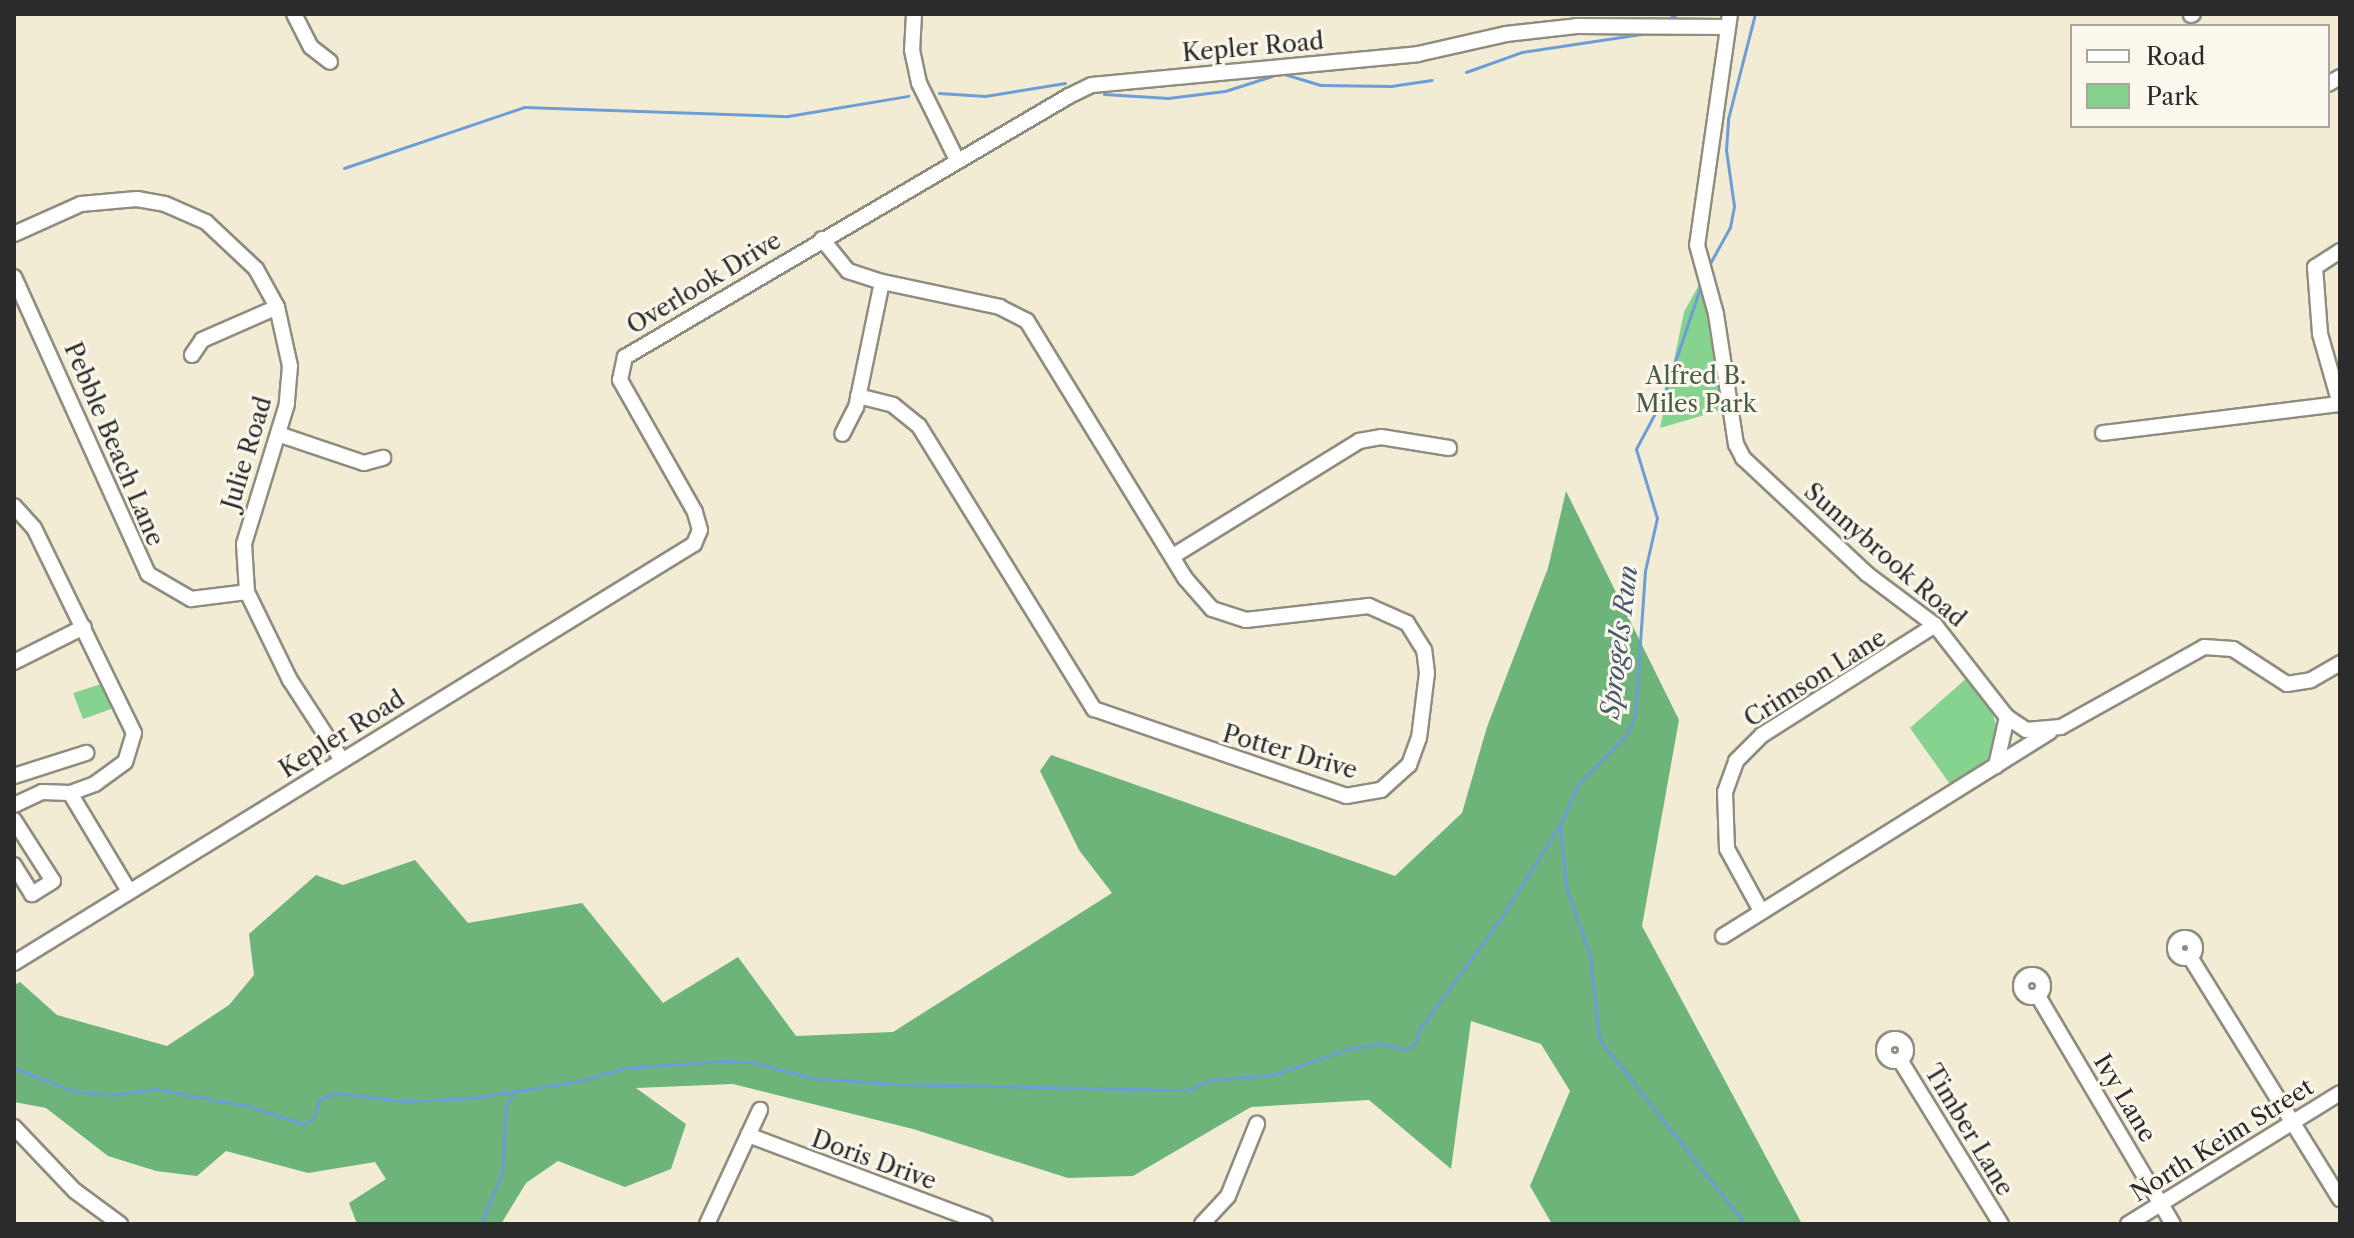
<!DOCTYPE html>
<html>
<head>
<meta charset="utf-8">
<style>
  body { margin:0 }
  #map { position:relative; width:2354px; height:1238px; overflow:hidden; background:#f3ecd5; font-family:"Libre Caslon Text",serif }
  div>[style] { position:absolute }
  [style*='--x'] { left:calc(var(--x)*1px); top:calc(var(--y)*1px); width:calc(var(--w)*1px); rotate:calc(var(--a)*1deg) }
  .green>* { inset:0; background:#86d28f }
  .forest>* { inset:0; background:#6cb47a }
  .stream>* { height:3px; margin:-1.5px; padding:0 1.5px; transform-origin:1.5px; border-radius:1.5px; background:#6d9dd7 }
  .roads { filter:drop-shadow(2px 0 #8f8c80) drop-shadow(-2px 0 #8f8c80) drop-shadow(0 2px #8f8c80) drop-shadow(0 -2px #8f8c80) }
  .minor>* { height:14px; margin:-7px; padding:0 7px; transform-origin:7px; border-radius:7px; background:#fff }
  .minor>.ring { margin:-7px; padding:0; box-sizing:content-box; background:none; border:14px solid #fff; border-radius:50% }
  span { translate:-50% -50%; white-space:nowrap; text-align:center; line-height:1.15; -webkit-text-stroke:6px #fbf7ec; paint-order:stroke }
  .street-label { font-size:24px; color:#2b2b2b }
  .park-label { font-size:24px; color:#465d49 }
  .water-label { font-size:26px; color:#455970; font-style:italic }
  .frame { position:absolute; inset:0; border:16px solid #2b2b2b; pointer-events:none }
  .legend { position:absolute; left:2070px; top:24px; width:260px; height:104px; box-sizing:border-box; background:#fbf7ec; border:2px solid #a8a59f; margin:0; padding:10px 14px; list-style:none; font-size:24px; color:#2b2b2b }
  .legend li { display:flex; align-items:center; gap:16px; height:40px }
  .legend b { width:40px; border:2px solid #a8a59f }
</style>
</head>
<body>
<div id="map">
  <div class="green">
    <i style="clip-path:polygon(1701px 281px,1714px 327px,1725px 409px,1660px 428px,1684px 312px)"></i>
    <i style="clip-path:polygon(1968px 677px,1991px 709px,1998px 730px,1987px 762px,1952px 787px,1910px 728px)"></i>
    <i style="clip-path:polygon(104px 683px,117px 707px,83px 719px,73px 693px)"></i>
  </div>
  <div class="forest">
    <i style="clip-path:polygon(1566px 491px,1679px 720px,1642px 926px,1802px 1224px,1552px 1224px,1530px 1186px,1570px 1091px,1541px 1044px,1471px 1021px,1451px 1169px,1369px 1100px,1251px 1107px,1133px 1176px,1068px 1178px,913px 1129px,733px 1084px,636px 1088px,686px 1124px,671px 1169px,625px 1187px,558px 1161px,526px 1183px,501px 1224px,357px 1224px,349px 1203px,386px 1179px,375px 1162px,308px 1173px,226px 1151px,197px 1176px,156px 1171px,108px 1156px,46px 1108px,14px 1102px,14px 985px,20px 982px,57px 1015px,167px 1046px,229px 1005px,254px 975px,249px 934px,316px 875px,343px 885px,415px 860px,468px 923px,582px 903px,663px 1003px,738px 957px,796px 1036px,893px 1032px,1112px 893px,1079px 850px,1040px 771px,1051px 755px,1395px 876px,1462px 813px,1487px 727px,1548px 568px)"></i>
  </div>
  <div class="stream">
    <i style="--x:1666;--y:20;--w:13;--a:-29"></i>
    <i style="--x:1466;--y:72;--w:59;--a:-19.7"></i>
    <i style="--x:1522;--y:52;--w:134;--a:-8.6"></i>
    <i style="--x:939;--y:93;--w:46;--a:3.7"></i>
    <i style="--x:985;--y:96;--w:81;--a:-9.2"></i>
    <i style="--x:1104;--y:94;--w:64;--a:3.6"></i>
    <i style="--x:1168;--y:98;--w:57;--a:-7"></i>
    <i style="--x:1225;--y:91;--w:59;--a:-17.8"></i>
    <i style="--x:1281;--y:73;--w:41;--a:17.1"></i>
    <i style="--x:1320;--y:85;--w:71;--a:0.8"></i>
    <i style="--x:1391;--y:86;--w:41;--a:-8.3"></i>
    <i style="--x:344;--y:168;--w:190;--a:-18.7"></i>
    <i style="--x:524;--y:107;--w:264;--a:2"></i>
    <i style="--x:788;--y:116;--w:122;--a:-9.5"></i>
    <i style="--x:1708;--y:267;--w:46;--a:-61.2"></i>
    <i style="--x:1730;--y:227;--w:21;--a:-79"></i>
    <i style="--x:1734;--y:206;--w:57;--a:-98.1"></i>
    <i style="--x:1726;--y:150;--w:31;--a:-86"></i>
    <i style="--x:1728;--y:119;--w:108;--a:-75.6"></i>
    <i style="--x:1702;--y:282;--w:125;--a:108.7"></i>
    <i style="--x:1662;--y:400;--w:55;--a:118"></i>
    <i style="--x:1636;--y:449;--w:72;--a:73.1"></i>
    <i style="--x:1657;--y:518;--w:54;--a:102.8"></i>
    <i style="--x:1645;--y:571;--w:143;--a:94"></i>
    <i style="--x:1635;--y:714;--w:18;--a:109"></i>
    <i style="--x:1629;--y:731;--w:74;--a:133.4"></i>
    <i style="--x:1578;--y:785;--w:44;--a:114.2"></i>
    <i style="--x:1560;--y:825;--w:62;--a:84.5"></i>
    <i style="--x:1566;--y:887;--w:72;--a:70.6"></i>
    <i style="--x:1590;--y:955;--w:84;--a:83.9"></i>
    <i style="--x:1599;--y:1039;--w:236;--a:51.7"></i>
    <i style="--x:14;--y:1068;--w:63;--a:21.3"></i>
    <i style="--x:73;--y:1091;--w:37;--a:6"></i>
    <i style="--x:110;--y:1095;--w:46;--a:-7.4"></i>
    <i style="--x:156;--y:1089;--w:94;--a:10.5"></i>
    <i style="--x:248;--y:1106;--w:58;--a:18.1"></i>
    <i style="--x:303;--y:1124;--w:11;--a:-27"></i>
    <i style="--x:313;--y:1119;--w:21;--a:-71"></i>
    <i style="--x:320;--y:1099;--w:16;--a:-22"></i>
    <i style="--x:335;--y:1093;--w:69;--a:6.6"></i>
    <i style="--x:404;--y:1101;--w:68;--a:-2.5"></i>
    <i style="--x:472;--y:1098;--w:108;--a:-9"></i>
    <i style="--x:579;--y:1081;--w:48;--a:-15.8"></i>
    <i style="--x:625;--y:1068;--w:97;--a:-4.1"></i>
    <i style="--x:722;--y:1061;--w:34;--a:3"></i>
    <i style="--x:756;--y:1063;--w:57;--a:15.3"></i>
    <i style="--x:811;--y:1078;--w:83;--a:4.1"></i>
    <i style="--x:894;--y:1084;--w:294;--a:1.2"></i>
    <i style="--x:1188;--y:1090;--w:23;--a:-25"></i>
    <i style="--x:1209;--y:1080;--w:63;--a:-4.5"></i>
    <i style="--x:1272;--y:1075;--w:80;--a:-18.9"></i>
    <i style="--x:1348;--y:1049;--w:34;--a:-10"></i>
    <i style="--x:1381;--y:1043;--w:25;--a:16"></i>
    <i style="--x:1405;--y:1050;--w:12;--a:-31"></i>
    <i style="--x:1415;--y:1044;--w:18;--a:-71"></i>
    <i style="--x:1421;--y:1027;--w:132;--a:-53.7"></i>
    <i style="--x:1499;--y:921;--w:114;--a:-57.6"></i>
    <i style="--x:481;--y:1224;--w:55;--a:-67.6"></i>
    <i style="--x:502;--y:1173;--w:68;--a:-86.6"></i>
    <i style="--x:506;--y:1105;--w:13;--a:-58"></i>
  </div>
  <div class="roads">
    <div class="minor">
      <i style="--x:294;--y:14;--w:37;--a:63"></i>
      <i style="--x:311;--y:47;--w:24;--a:38"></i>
      <i style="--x:914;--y:14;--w:36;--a:93"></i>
      <i style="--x:912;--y:50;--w:34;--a:78"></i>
      <i style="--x:919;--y:83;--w:86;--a:63.7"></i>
      <i style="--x:1730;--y:14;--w:233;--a:98.1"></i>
      <i style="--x:1697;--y:245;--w:72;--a:74.6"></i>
      <i style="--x:1716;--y:314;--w:132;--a:81.3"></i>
      <i style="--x:1736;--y:444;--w:16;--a:63"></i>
      <i style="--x:1743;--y:458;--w:170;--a:43.1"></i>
      <i style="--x:1867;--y:574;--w:85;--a:36.9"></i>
      <i style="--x:1935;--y:625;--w:117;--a:52"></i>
      <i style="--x:2007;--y:717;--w:23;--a:34"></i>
      <i style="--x:2026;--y:730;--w:35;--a:-5"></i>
      <i style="--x:2061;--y:727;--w:164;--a:-29.2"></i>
      <i style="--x:2204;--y:647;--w:29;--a:4"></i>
      <i style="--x:2233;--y:649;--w:64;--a:32.9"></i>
      <i style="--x:2287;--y:684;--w:24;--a:-9"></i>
      <i style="--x:2311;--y:680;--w:34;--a:-30"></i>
      <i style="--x:2191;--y:15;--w:2;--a:-27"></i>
      <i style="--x:2328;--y:84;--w:14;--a:-30"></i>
      <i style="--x:14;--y:234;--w:73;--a:-24.1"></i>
      <i style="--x:81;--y:204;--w:56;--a:-5.1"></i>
      <i style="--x:137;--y:199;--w:28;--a:10"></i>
      <i style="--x:165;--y:204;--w:45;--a:23.7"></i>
      <i style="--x:206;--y:222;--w:69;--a:43.2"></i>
      <i style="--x:256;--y:269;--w:43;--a:61.1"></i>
      <i style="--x:277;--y:307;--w:60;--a:77.6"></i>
      <i style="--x:290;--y:366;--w:38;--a:95"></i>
      <i style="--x:287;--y:404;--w:146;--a:107.1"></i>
      <i style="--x:244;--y:544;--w:48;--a:86.4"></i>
      <i style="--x:822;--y:239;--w:41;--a:50.9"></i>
      <i style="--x:848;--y:271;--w:36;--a:18"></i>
      <i style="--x:882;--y:282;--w:128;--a:101.7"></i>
      <i style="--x:856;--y:407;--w:30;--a:117"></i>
      <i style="--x:2340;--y:251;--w:30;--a:147"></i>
      <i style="--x:2315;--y:267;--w:67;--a:85.7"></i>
      <i style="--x:2320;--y:334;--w:73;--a:74.1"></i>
      <i style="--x:14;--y:277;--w:326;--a:65.7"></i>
      <i style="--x:148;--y:574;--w:50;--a:30.2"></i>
      <i style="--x:191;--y:599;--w:56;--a:-7.1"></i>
      <i style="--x:247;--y:592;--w:98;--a:64"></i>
      <i style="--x:290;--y:680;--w:95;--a:57"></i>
      <i style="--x:192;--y:355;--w:18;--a:-56"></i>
      <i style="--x:202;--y:340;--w:82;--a:-23.7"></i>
      <i style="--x:858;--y:396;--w:36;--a:14"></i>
      <i style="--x:893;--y:405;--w:33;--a:39"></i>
      <i style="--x:919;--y:426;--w:333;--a:58.3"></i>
      <i style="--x:1094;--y:709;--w:267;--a:19"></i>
      <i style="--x:1346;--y:796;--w:36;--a:-10"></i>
      <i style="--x:1381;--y:790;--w:38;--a:-42"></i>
      <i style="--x:1409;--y:765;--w:29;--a:-70"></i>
      <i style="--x:1419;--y:738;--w:65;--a:-83"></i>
      <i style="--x:1427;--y:673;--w:23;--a:-97"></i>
      <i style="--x:1424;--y:650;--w:32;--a:-122"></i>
      <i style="--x:1407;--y:623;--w:42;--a:-155.9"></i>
      <i style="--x:1369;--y:606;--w:124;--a:173.5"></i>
      <i style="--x:1246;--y:620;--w:36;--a:-162"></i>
      <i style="--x:1212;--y:609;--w:41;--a:-131.1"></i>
      <i style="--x:1185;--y:578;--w:302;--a:-121.6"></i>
      <i style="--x:1027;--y:321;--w:30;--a:-153"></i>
      <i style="--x:1000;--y:307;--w:121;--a:-168"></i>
      <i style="--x:2103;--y:433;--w:239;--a:-7"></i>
      <i style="--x:278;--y:434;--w:91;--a:18.6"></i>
      <i style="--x:364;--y:463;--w:20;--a:-15"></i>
      <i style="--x:14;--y:506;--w:30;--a:48"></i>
      <i style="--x:34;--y:528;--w:228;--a:64"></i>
      <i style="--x:134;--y:733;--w:30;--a:107"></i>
      <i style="--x:125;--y:762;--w:37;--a:144"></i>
      <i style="--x:95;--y:784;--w:27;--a:160"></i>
      <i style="--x:70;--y:793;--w:28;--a:-178"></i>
      <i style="--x:42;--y:792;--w:31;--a:155"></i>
      <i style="--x:1173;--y:556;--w:219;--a:-31.7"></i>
      <i style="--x:1359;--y:441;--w:22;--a:-10"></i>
      <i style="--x:1381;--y:437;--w:69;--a:9.2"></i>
      <i style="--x:14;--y:662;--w:78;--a:-26.6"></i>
      <i style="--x:1996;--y:766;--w:50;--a:-77.3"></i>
      <i style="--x:14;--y:776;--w:76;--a:-17.7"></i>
      <i style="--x:70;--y:793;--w:114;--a:59"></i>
      <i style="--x:14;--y:820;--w:72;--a:57.4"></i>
      <i style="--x:53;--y:881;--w:25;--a:148"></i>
      <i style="--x:32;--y:894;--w:34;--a:-122"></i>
      <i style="--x:1761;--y:911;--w:71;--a:-118.7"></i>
      <i style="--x:1727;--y:849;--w:57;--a:-92"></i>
      <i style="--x:1725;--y:792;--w:33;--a:-70"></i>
      <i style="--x:1736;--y:761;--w:37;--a:-45"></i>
      <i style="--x:1762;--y:735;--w:205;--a:-32.4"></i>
      <i style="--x:1723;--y:936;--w:385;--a:-32"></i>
      <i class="ring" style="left:2175px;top:938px;width:6px;height:6px"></i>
      <i style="--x:2190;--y:957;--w:285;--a:58.2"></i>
      <i style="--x:14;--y:963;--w:799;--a:-31.64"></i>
      <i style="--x:694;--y:544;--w:15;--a:-67"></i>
      <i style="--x:700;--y:530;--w:19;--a:-106"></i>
      <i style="--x:695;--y:512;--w:152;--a:-119.6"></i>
      <i style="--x:620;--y:380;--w:24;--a:-78"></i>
      <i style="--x:625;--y:357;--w:515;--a:-30.45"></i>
      <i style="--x:1069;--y:96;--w:25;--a:-26"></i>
      <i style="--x:1092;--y:85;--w:327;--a:-5.4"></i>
      <i style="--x:1418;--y:54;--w:90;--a:-12.8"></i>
      <i style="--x:1506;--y:34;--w:71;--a:-6.4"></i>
      <i style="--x:1577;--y:26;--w:150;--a:0.4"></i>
      <i class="ring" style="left:2021px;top:975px;width:8px;height:8px"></i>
      <i style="--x:2038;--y:996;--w:265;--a:59.4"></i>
      <i class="ring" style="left:1884px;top:1039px;width:8px;height:8px"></i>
      <i style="--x:1900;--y:1060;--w:193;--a:58.4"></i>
      <i style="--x:14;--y:1127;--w:88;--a:46.4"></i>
      <i style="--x:75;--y:1191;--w:56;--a:36.3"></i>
      <i style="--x:748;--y:1135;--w:253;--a:20.6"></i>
      <i style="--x:707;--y:1224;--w:126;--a:-65.1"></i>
      <i style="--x:1202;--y:1224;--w:38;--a:-47"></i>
      <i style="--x:1228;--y:1196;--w:78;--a:-68.1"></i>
      <i style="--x:2128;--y:1224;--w:249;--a:-31.7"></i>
    </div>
  </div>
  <div class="street-label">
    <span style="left:1253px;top:47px;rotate:-5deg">Kepler Road</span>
    <span style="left:704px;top:283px;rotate:-31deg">Overlook Drive</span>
    <span style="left:114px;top:444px;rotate:67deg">Pebble Beach Lane</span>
    <span style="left:247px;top:453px;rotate:-73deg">Julie Road</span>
    <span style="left:1885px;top:555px;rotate:41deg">Sunnybrook Road</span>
    <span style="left:1815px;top:678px;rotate:-32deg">Crimson Lane</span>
    <span style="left:342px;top:734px;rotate:-32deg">Kepler Road</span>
    <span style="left:1290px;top:752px;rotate:16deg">Potter Drive</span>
    <span style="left:2125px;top:1098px;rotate:59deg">Ivy Lane</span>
    <span style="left:1969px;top:1130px;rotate:59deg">Timber Lane</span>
    <span style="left:2222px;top:1140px;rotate:-32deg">North Keim Street</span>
    <span style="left:874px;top:1160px;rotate:20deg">Doris Drive</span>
  </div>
  <div class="park-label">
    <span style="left:1696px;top:390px">Alfred B.<br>Miles Park</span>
  </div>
  <div class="water-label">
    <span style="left:1620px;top:642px;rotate:-83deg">Sprogels Run</span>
  </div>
  <div class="frame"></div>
  <ul class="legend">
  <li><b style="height:10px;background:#fff"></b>Road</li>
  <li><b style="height:22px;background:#86d28f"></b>Park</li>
  </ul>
</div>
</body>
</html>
